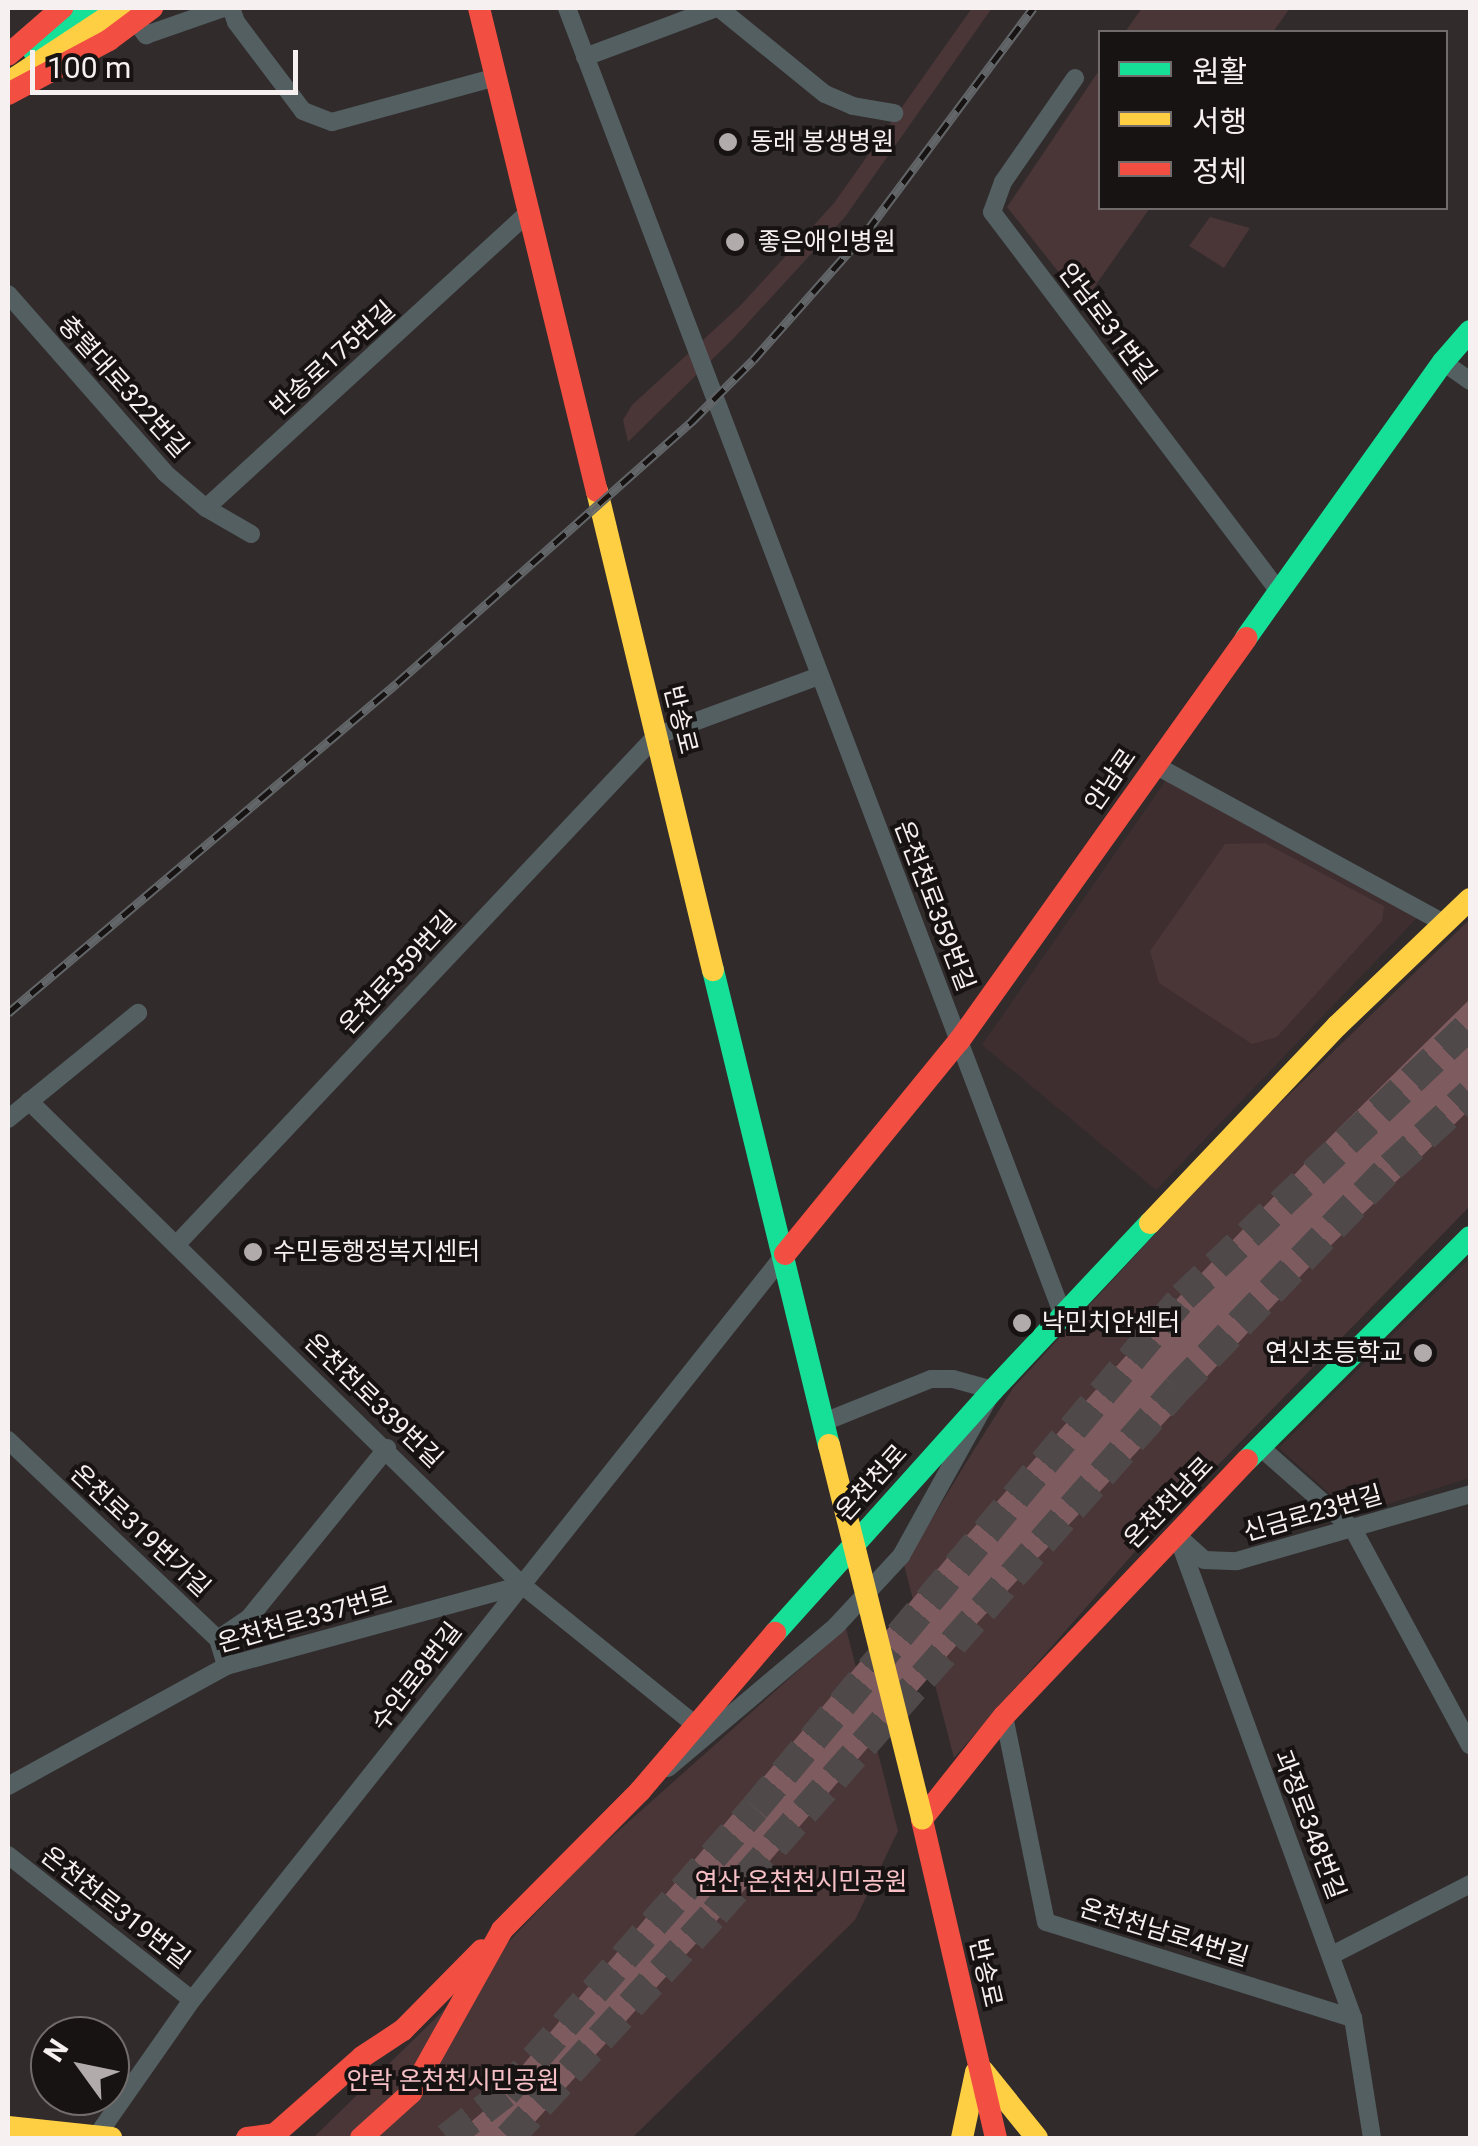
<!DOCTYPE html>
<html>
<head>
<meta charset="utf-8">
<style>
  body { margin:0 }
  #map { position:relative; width:1478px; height:2146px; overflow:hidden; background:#312b2c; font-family:Roboto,"Noto Sans KR",sans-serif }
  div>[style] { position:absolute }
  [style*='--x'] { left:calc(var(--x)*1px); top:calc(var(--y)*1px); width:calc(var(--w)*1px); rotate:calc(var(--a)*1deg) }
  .built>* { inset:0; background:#3e2e30 }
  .green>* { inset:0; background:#4a3537 }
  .water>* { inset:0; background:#7e5b5f }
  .highway-tunnel>* { height:30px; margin-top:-15px; transform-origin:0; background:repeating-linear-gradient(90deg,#4f494a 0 30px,transparent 0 45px) }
  .street>* { height:18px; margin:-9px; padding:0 9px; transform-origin:9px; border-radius:9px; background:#545f61 }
  .fast>* { height:22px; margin:-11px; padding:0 11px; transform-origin:11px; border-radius:11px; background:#16e098 }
  .slow>* { height:22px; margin:-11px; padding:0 11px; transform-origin:11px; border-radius:11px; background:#ffcf43 }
  .jam>* { height:22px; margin:-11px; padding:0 11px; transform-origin:11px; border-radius:11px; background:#f24e42 }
  .rail>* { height:9px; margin-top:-4.5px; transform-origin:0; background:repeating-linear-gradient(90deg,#171313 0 15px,#636668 0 30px); box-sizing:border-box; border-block:2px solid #636668 }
  .slow-bridge>* { height:22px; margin:-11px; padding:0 11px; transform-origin:11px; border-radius:11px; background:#ffcf43 }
  .dots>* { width:28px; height:28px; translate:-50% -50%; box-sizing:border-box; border:5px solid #171313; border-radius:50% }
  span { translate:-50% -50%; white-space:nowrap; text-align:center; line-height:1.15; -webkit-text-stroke:8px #171313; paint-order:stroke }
  .poi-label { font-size:25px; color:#f7f0f1 }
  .left { translate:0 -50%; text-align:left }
  .right { translate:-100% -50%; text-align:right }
  .street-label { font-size:25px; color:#f7f0f1 }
  .park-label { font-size:25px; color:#f7c0c6 }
  .frame { position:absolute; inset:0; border:10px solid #f7f0f1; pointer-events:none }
  .legend { position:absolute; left:1098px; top:30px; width:350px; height:180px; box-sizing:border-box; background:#171313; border:2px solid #716b6c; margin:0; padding:12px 18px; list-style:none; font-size:30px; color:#f7f0f1 }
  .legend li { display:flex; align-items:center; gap:20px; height:50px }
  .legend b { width:50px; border:2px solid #716b6c }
  .north { position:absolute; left:30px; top:2016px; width:100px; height:100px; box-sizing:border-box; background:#171313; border:2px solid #716b6c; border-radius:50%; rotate:303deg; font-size:28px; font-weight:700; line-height:40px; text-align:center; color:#f7f0f1 }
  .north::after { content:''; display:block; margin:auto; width:35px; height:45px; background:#b2abac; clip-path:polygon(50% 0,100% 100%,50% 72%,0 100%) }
  .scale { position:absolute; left:30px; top:50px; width:268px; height:45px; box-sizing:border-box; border:5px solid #f7f0f1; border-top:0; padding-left:12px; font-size:30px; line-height:35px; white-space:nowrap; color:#f7f0f1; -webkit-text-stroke:8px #171313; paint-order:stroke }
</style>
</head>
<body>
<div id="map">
  <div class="built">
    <i style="clip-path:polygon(1166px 780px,1418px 917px,1156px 1190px,982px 1045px)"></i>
    <i style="clip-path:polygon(1470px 1258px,1470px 1478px,1353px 1515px,1279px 1448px)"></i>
  </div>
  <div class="green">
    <i style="clip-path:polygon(972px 8px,992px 8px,845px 217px,734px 338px,628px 442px,623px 420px,632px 405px,740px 306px,834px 203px)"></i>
    <i style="clip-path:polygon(1142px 8px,1290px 8px,1273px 32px,1125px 32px)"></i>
    <i style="clip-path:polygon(1100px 69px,1100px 208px,1150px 208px,1083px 303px,1007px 207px)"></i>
    <i style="clip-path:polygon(1210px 217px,1250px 228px,1224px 268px,1189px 246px)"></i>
    <i style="clip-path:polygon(1265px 843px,1384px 906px,1382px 921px,1277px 1037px,1252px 1044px,1159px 983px,1150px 951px,1225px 844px)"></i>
    <i style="clip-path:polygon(1470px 919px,1470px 1206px,1146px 1539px,954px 1758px,904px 1565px,972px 1453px,1013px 1388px,1239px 1143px)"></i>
    <i style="clip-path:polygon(846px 1628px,898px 1831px,855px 1920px,632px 2138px,313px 2138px,446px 2008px,589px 1857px)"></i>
  </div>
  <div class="water">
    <i style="clip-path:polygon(1470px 999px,1470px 1109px,1311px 1265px,955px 1647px,748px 1886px,533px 2124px,517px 2138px,452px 2138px,486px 2109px,947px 1558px,1161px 1316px,1331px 1136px)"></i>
  </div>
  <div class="highway-tunnel">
    <i style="--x:447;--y:2138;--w:73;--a:-37.8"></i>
    <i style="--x:505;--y:2093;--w:379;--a:-48.7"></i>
    <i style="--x:755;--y:1808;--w:667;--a:-50.05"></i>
    <i style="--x:1183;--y:1297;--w:395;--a:-43.5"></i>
    <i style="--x:509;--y:2138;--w:305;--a:-47.5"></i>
    <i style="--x:715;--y:1913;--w:699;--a:-48.6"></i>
    <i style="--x:1177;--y:1389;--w:308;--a:-46.1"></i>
    <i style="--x:1391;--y:1167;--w:108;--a:-42.7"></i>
  </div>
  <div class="street">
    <i style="--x:231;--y:8;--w:15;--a:70"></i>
    <i style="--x:236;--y:22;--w:111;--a:53"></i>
    <i style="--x:303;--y:111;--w:31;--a:21"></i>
    <i style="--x:332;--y:122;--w:170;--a:-15.3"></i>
    <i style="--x:567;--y:8;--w:1398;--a:69.22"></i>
    <i style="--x:719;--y:8;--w:136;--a:39.1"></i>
    <i style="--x:825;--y:94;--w:30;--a:23"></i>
    <i style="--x:853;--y:106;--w:42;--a:9.7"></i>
    <i style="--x:135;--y:20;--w:19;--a:54"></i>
    <i style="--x:146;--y:35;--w:82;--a:-19.3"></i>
    <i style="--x:585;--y:57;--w:140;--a:-20.5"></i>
    <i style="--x:1075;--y:78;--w:126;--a:124.7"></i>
    <i style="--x:1003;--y:182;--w:32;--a:110"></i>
    <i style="--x:992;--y:212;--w:475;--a:52.9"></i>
    <i style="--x:8;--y:294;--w:238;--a:48.7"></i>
    <i style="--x:165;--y:473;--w:54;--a:40.5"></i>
    <i style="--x:206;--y:508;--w:52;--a:30"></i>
    <i style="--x:1443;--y:362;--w:33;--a:35"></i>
    <i style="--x:206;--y:508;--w:440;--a:-42.5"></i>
    <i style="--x:1155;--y:765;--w:331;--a:28.7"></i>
    <i style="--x:29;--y:1101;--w:691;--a:44.47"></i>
    <i style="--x:522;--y:1585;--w:221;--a:38.9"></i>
    <i style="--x:8;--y:1119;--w:168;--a:-39.2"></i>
    <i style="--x:176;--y:1245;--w:700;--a:-46.68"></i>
    <i style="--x:656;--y:736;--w:174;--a:-20.2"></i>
    <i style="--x:8;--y:1440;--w:289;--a:43.5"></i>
    <i style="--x:218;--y:1639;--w:28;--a:73"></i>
    <i style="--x:1260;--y:1447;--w:124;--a:41.4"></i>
    <i style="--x:1353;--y:1529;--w:246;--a:61.6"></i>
    <i style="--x:1177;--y:1535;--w:514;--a:69.98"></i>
    <i style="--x:1353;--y:2018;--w:121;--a:81"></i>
    <i style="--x:1181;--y:1539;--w:31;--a:42"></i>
    <i style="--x:1204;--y:1560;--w:33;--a:2"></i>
    <i style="--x:1237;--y:1561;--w:242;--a:-16"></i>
    <i style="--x:218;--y:1639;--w:37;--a:-34"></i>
    <i style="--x:249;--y:1618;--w:219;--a:-50.9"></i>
    <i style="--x:1004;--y:1716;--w:210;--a:78.5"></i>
    <i style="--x:1046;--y:1922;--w:322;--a:17.4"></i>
    <i style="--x:668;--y:1768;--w:220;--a:-40.2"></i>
    <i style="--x:836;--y:1626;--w:96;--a:-47.1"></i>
    <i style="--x:901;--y:1556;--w:190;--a:-61"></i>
    <i style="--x:993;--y:1390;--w:41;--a:-164.6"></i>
    <i style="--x:953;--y:1379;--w:22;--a:180"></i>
    <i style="--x:931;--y:1379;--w:115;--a:158.1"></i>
    <i style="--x:8;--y:1786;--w:249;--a:-28.8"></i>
    <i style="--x:226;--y:1666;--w:307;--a:-15.3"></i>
    <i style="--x:8;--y:1855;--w:234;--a:38.2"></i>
    <i style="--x:1332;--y:1955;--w:155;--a:-27.2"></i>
    <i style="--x:96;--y:2137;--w:167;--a:-55"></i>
    <i style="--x:192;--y:2000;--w:953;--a:-51.52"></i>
  </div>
  <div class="fast">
    <i style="--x:33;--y:50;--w:71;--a:-36.4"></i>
    <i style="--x:1246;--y:638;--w:339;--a:-54.5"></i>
    <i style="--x:1443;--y:362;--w:41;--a:-48.9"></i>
    <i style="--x:713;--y:970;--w:489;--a:76.3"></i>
    <i style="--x:1247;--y:1460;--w:315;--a:-45"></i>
    <i style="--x:775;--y:1633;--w:326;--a:-48.1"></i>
    <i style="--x:993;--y:1390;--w:229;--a:-46.8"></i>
  </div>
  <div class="slow">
    <i style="--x:15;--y:78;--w:127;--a:-33.4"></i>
    <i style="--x:597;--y:491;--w:493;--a:76.4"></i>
    <i style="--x:1150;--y:1223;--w:272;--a:-46.5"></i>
    <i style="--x:1337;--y:1026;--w:184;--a:-43.7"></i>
    <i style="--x:983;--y:2071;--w:86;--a:51.1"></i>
    <i style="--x:8;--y:2127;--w:104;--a:6.1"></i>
    <i style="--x:962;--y:2138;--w:67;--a:-78"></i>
  </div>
  <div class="jam">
    <i style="--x:479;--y:8;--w:497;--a:76.3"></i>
    <i style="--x:8;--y:55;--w:72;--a:-41"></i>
    <i style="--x:8;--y:94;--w:115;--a:-28.1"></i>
    <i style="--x:109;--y:40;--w:54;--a:-36.7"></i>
    <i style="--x:785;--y:1254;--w:275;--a:-50.8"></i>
    <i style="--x:959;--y:1041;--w:495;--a:-54.5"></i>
    <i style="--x:247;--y:2138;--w:28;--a:-8"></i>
    <i style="--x:275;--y:2134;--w:116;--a:-41.5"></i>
    <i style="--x:362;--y:2057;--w:49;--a:-33.4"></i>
    <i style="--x:403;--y:2030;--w:112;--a:-45.4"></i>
    <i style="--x:361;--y:2138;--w:67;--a:-42"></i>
    <i style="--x:411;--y:2093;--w:187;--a:-60.8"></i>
    <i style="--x:502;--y:1930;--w:196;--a:-45.2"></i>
    <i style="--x:640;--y:1791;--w:208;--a:-49.5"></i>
    <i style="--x:996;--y:2138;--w:327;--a:-103.1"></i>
    <i style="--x:922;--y:1819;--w:132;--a:-51.5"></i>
    <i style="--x:1004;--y:1716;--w:353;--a:-46.5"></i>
  </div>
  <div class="rail">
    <i style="--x:8;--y:1013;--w:510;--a:-40.31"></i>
    <i style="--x:397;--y:683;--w:395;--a:-41.6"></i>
    <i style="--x:692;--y:421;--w:86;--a:-45"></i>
    <i style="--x:753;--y:360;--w:172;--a:-48.5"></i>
    <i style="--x:867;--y:231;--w:278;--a:-53.3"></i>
  </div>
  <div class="slow-bridge">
    <i style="--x:829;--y:1445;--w:385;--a:76"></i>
  </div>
  <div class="dots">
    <i style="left:728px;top:142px;background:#b2abac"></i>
    <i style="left:735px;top:242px;background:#b2abac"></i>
    <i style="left:253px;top:1252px;background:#b2abac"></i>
    <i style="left:1022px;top:1323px;background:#b2abac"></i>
    <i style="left:1423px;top:1353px;background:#b2abac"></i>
  </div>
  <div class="poi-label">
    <span class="left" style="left:750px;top:142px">동래 봉생병원</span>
    <span class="left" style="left:758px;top:242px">좋은애인병원</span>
    <span class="left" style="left:273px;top:1252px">수민동행정복지센터</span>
    <span class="left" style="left:1042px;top:1323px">낙민치안센터</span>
    <span class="right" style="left:1403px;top:1353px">연신초등학교</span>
  </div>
  <div class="street-label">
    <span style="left:1107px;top:324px;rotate:53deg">안남로31번길</span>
    <span style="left:333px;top:359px;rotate:-42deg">반송로175번길</span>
    <span style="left:123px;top:387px;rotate:48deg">충렬대로322번길</span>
    <span style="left:680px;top:720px;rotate:76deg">반송로</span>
    <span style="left:1111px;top:780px;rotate:-55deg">안남로</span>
    <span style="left:934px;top:906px;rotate:69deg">온천천로359번길</span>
    <span style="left:398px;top:973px;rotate:-47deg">온천로359번길</span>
    <span style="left:373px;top:1401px;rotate:44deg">온천천로339번길</span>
    <span style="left:872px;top:1483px;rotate:-48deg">온천천로</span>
    <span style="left:1169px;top:1503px;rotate:-46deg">온천천남로</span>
    <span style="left:1313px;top:1514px;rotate:-16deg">신금로23번길</span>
    <span style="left:140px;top:1531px;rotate:43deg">온천로319번가길</span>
    <span style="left:305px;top:1620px;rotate:-16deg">온천천로337번로</span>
    <span style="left:417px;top:1677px;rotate:-52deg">수안로8번길</span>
    <span style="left:1309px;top:1825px;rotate:69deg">과정로348번길</span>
    <span style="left:115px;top:1908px;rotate:38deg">온천천로319번길</span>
    <span style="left:1164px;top:1933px;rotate:17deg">온천천남로4번길</span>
    <span style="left:985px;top:1973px;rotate:77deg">반송로</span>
  </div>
  <div class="park-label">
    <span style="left:801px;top:1882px">연산 온천천시민공원</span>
    <span style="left:453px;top:2081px">안락 온천천시민공원</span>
  </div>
  <div class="frame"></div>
  <ul class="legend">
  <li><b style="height:12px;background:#16e098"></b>원활</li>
  <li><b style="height:12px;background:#ffcf43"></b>서행</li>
  <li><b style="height:12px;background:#f24e42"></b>정체</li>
  </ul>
  <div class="north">N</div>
  <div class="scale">100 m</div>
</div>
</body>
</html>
